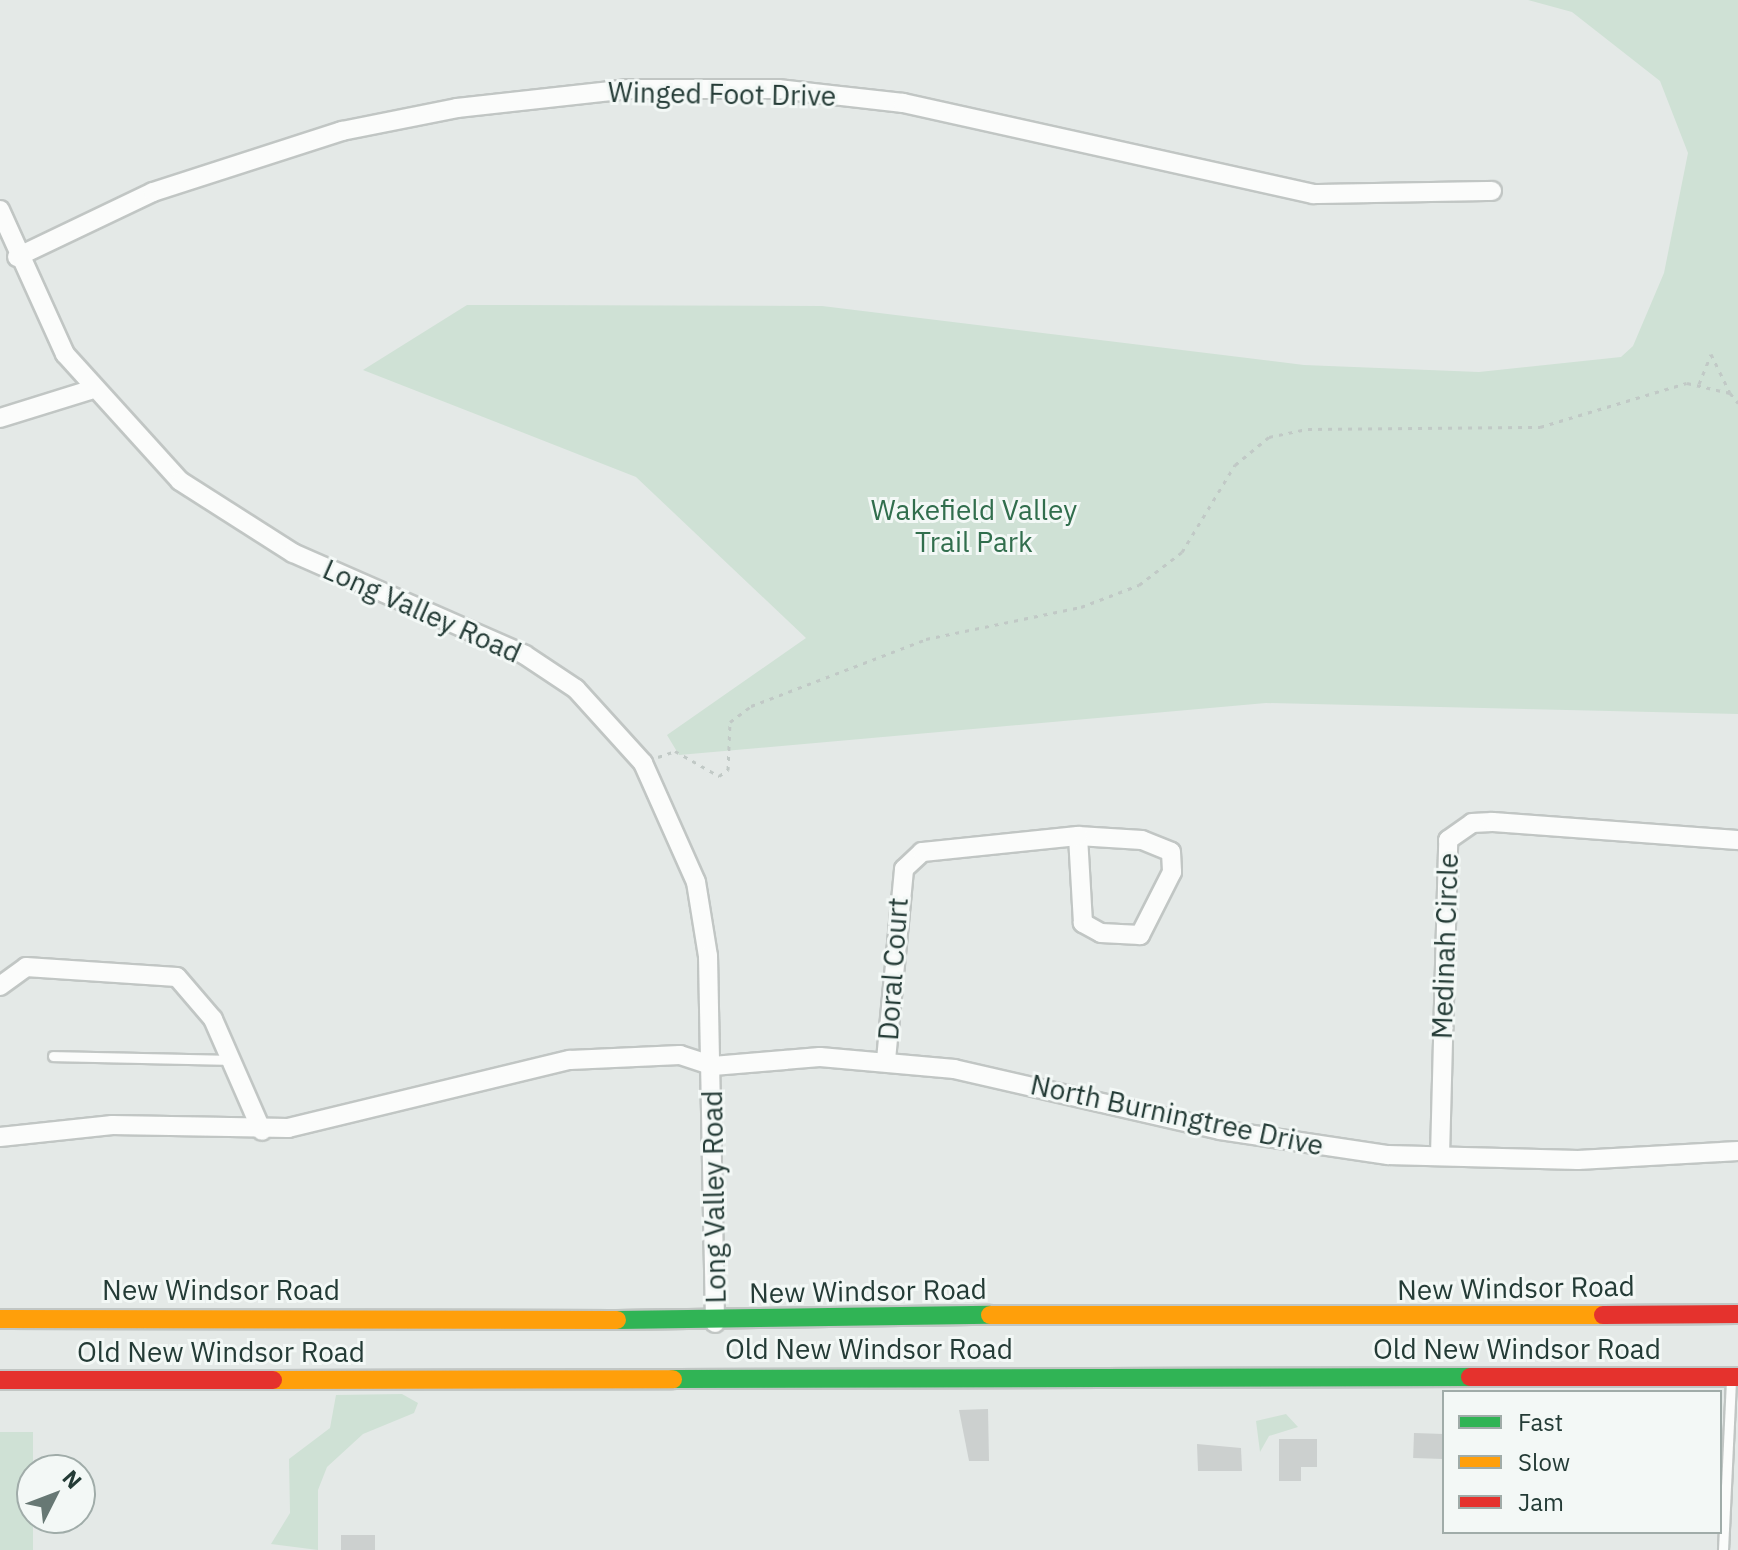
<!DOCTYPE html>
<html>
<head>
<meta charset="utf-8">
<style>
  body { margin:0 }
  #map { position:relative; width:1738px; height:1550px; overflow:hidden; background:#e4e9e7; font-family:"IBM Plex Sans",sans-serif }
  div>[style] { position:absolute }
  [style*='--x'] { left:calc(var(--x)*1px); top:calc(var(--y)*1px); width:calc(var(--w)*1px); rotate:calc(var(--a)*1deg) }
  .green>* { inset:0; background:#cfe1d5; transform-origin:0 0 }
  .building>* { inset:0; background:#ccd0cf; transform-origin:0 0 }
  .path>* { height:3px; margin-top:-1.5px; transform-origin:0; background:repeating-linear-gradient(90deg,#c1c9c6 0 4px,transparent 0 10px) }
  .roads { filter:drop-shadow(2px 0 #c1c6c4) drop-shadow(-2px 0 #c1c6c4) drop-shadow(0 2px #c1c6c4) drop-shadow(0 -2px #c1c6c4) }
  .lane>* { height:9px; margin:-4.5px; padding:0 4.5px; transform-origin:4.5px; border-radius:4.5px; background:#fbfcfb }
  .street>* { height:18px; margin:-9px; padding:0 9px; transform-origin:9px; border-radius:9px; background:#fbfcfb }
  .fast>* { height:18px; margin:-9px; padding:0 9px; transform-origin:9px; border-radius:9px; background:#30b455 }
  .slow>* { height:18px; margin:-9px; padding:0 9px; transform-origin:9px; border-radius:9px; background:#ff9f0a }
  .jam>* { height:18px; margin:-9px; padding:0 9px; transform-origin:9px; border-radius:9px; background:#e5322d }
  span { translate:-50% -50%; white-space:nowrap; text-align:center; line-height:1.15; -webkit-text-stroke:6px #f3f8f6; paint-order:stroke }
  .street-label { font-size:28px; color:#243b36 }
  .park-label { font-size:28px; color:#316e4d }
  .legend { position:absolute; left:1442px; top:1390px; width:280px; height:144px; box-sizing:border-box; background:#f3f8f6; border:2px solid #a0aca9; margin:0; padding:10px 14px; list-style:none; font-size:24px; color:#243b36 }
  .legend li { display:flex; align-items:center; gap:16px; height:40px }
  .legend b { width:40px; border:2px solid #a0aca9 }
  .north { position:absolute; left:16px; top:1454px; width:80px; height:80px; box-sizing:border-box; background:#f3f8f6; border:2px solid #a0aca9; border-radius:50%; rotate:48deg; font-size:22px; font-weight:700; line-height:32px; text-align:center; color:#243b36 }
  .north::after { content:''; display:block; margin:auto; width:28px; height:36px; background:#677874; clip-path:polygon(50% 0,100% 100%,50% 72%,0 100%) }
</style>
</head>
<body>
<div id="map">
  <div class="green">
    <i style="clip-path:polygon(1528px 0,1738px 0,1738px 714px,1266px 703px,679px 755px,667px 735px,806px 638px,636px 477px,363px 370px,467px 305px,822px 306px,1304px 365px,1479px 372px,1621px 357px,1633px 346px,1664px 273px,1688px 153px,1660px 81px,1572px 12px)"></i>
    <i style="clip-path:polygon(402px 1394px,418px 1403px,414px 1413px,363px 1434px,327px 1467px,318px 1490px,318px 1550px,271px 1544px,290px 1513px,289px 1459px,330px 1428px,336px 1395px)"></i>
    <i style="clip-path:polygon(1286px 1414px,1298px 1427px,1269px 1436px,1260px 1452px,1256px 1421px)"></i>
    <i style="left:0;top:1432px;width:33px;height:118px"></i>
  </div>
  <div class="building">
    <i style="clip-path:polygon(988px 1409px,989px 1461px,969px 1461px,959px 1410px)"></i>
    <i style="left:1414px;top:1433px;width:30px;height:25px;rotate:2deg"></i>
    <i style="clip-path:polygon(1279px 1439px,1317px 1439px,1317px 1467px,1301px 1467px,1301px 1481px,1279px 1481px)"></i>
    <i style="clip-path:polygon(1197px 1444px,1241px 1448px,1242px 1471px,1198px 1471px)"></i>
    <i style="left:341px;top:1535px;width:34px;height:15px"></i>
  </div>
  <div class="path">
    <i style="--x:1699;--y:384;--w:32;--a:-68"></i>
    <i style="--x:1711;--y:354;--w:43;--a:64"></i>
    <i style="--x:658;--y:757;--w:18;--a:-19"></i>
    <i style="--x:675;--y:751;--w:51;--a:29.6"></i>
    <i style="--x:719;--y:776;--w:11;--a:-34"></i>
    <i style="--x:728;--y:770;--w:48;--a:-87.6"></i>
    <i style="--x:730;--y:722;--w:26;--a:-37"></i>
    <i style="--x:751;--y:706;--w:187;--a:-20.9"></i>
    <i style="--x:926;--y:639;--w:158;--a:-11.7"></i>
    <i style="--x:1081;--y:607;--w:62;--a:-20.8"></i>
    <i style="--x:1139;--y:585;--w:54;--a:-37.5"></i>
    <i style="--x:1182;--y:552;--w:102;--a:-58.7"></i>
    <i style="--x:1235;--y:465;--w:44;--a:-39.5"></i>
    <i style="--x:1269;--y:437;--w:40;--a:-12"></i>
    <i style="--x:1308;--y:429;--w:232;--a:-0.5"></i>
    <i style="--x:1540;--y:427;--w:153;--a:-16.7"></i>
    <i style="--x:1687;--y:383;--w:44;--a:13.1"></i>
    <i style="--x:1730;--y:393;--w:13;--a:51"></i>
  </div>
  <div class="roads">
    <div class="lane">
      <i style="--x:53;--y:1056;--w:177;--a:1.3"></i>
      <i style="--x:1723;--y:1550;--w:172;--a:-87.3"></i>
    </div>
    <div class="street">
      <i style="--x:0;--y:210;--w:158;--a:65.7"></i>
      <i style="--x:65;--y:354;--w:171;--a:47.8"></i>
      <i style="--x:180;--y:481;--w:134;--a:32.5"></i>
      <i style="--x:293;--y:553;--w:253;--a:23.7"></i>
      <i style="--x:525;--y:655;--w:61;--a:33.7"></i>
      <i style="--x:576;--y:689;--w:100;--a:47.8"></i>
      <i style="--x:643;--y:763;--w:130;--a:66"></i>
      <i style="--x:696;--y:882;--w:75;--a:80.8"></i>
      <i style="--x:708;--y:956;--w:367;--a:88.9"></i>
      <i style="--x:17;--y:257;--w:151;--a:-25.5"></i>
      <i style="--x:153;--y:192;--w:199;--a:-17.9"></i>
      <i style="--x:342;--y:131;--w:117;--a:-11.3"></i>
      <i style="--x:457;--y:108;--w:173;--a:-6.3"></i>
      <i style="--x:629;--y:89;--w:149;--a:0"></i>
      <i style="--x:778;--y:89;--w:126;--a:6.4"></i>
      <i style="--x:903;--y:103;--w:420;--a:12.5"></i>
      <i style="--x:1313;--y:194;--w:179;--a:-1"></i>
      <i style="--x:0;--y:418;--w:94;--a:-17.3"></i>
      <i style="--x:1078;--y:836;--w:64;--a:3.6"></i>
      <i style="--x:1142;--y:840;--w:31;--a:22"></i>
      <i style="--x:1171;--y:852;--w:20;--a:87"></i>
      <i style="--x:1172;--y:872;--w:71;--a:116.9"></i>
      <i style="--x:1140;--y:935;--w:39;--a:-177"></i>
      <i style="--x:1101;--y:933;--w:21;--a:-151"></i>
      <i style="--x:1083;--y:923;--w:87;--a:-93.3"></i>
      <i style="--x:0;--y:986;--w:32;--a:-36"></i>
      <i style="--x:26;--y:967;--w:151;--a:3.8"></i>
      <i style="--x:177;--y:977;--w:55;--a:49.4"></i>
      <i style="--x:213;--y:1019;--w:122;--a:66.4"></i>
      <i style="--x:886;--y:1060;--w:192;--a:-84.6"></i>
      <i style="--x:904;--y:869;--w:25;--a:-43"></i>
      <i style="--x:922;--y:852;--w:157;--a:-5.9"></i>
      <i style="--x:0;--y:1137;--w:113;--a:-6.1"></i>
      <i style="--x:112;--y:1125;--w:176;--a:1"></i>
      <i style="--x:288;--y:1128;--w:290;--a:-13.6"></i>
      <i style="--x:570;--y:1060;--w:110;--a:-2.6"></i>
      <i style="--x:680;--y:1055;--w:35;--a:18"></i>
      <i style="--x:713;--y:1066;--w:107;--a:-4.8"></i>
      <i style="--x:820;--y:1057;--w:135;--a:5.1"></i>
      <i style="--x:954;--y:1069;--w:273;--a:12.9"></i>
      <i style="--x:1220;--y:1130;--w:170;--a:8.5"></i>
      <i style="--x:1388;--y:1155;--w:190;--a:1.5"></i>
      <i style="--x:1578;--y:1160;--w:160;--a:-3.2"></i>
      <i style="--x:1440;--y:1156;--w:316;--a:-88.5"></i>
      <i style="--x:1448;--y:840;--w:29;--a:-35"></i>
      <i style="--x:1472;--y:823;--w:20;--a:-3"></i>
      <i style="--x:1492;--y:822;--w:247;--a:4.2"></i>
    </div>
    <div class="fast">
      <i style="--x:617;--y:1320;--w:373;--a:-0.8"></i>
      <i style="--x:673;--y:1379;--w:797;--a:-0.14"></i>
    </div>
    <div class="slow">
      <i style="--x:990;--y:1315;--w:613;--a:0"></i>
      <i style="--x:0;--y:1319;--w:617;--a:0.09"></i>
      <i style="--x:273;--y:1380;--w:400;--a:-0.1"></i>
    </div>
    <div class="jam">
      <i style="--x:1603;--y:1315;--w:135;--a:-0.4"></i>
      <i style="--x:1470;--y:1377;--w:268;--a:0"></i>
      <i style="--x:0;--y:1380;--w:273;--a:0"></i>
    </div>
  </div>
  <div class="street-label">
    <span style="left:722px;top:94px;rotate:1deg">Winged Foot Drive</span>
    <span style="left:422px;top:611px;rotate:24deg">Long Valley Road</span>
    <span style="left:1445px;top:946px;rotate:-88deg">Medinah Circle</span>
    <span style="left:893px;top:969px;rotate:-86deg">Doral Court</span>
    <span style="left:1177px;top:1115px;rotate:12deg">North Burningtree Drive</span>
    <span style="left:714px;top:1197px;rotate:-91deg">Long Valley Road</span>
    <span style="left:1516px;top:1288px;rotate:-1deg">New Windsor Road</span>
    <span style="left:221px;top:1290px">New Windsor Road</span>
    <span style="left:868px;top:1291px;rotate:-1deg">New Windsor Road</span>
    <span style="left:869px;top:1349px">Old New Windsor Road</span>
    <span style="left:1517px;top:1349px">Old New Windsor Road</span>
    <span style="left:221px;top:1352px">Old New Windsor Road</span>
  </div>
  <div class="park-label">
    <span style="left:974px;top:526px">Wakefield Valley<br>Trail Park</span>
  </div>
  <ul class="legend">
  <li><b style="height:10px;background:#30b455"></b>Fast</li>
  <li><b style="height:10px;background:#ff9f0a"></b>Slow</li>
  <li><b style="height:10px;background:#e5322d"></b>Jam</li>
  </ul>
  <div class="north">N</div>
</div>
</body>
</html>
